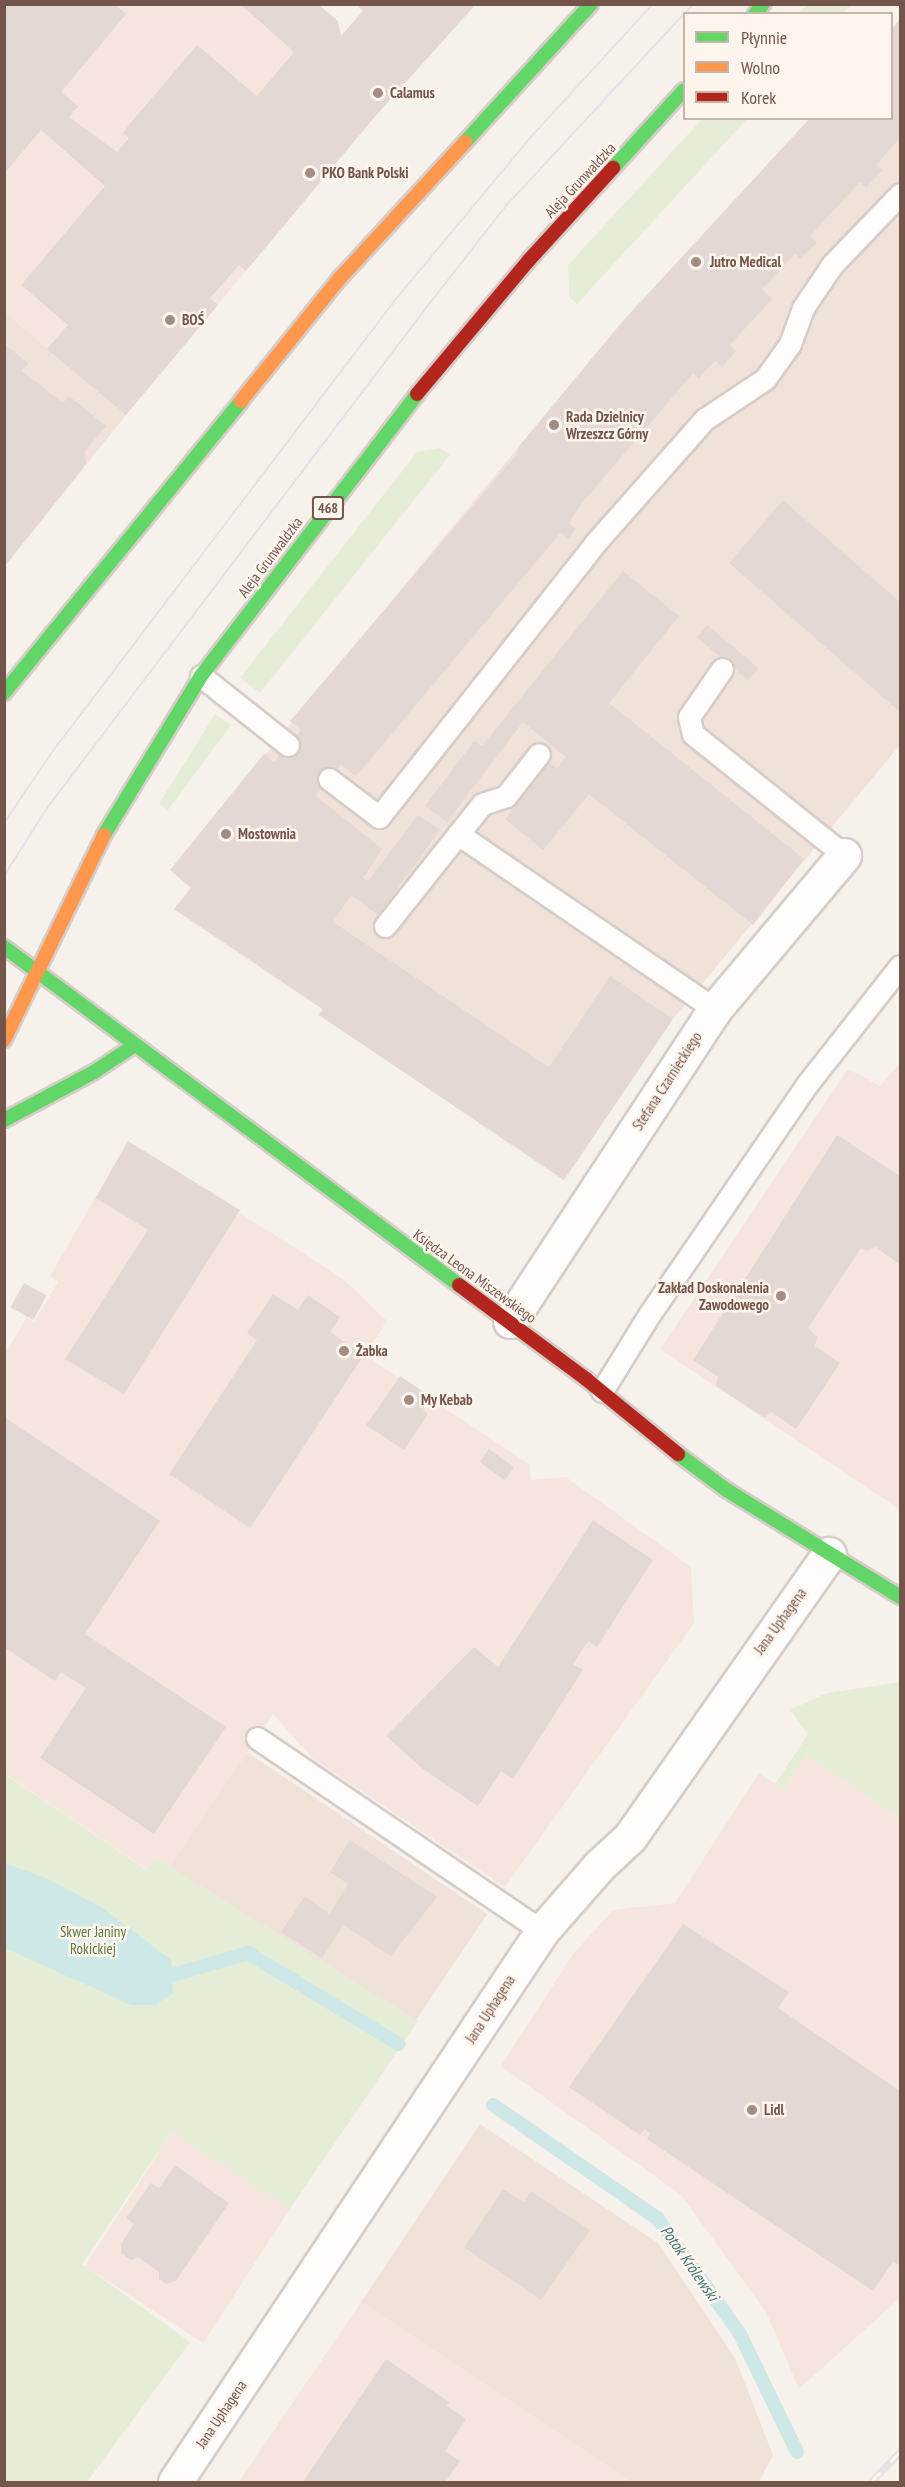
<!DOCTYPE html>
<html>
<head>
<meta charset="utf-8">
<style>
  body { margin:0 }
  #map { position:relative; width:905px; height:2487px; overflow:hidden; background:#f7f1eb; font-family:"PT Sans Narrow",sans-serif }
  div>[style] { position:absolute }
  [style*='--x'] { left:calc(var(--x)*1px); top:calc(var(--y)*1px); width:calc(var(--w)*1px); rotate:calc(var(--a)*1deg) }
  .residential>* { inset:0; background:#f0e2d9; transform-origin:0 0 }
  .commercial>* { inset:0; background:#f6e5df; transform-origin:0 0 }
  .green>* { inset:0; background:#e6edd6 }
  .water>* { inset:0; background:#cde8e7 }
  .stream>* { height:14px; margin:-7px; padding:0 7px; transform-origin:7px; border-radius:7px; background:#cde8e7 }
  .building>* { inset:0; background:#e3d8d3; transform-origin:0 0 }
  .roads { filter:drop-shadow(2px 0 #d6ccc8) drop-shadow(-2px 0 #d6ccc8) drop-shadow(0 2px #d6ccc8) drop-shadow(0 -2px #d6ccc8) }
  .lane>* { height:21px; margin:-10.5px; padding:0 10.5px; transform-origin:10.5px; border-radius:10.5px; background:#fefdfc }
  .street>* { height:33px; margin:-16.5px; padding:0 16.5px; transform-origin:16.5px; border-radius:16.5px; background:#fefdfc }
  .fast>* { height:14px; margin:-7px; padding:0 7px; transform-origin:7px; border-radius:7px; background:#63d668 }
  .slow>* { height:14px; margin:-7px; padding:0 7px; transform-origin:7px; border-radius:7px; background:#ff974d }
  .jam>* { height:14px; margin:-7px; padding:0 7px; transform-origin:7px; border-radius:7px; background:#b3261e }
  .tram>* { height:1.5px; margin:-0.75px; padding:0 0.75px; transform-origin:0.75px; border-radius:0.75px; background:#e4e2e5 }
  .rail>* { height:7px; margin-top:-3.5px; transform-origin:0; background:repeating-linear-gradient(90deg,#fef5ec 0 14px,#e4e2e5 0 28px); box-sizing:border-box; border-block:2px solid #e4e2e5 }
  .dots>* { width:16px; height:16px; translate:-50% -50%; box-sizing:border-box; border:3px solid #fef5ec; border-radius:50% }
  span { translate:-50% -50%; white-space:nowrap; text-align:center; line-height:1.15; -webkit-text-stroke:5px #fef5ec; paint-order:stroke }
  .shield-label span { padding:2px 4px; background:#fef5ec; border:2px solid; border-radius:4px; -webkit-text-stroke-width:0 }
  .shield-label { font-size:14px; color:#74554c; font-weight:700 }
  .poi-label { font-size:15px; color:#74554c; font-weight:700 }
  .left { translate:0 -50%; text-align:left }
  .right { translate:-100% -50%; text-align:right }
  .street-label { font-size:15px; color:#74554c }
  .park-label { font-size:15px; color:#5b7943 }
  .water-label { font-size:16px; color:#407779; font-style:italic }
  .frame { position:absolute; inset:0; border:6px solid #74554c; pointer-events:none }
  .legend { position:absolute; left:683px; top:12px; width:210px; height:108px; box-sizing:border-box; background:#fef5ec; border:2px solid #c7b5ac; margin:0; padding:8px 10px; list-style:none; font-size:18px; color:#74554c }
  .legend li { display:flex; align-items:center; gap:12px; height:30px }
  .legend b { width:30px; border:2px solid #c7b5ac }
</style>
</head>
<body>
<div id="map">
  <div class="residential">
    <i style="clip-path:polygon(900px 19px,900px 745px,673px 1019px,564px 1180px,319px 1015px,322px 1009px,174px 909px,191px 888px,170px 870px,520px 445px,892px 118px,892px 29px)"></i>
    <i style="clip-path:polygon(5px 312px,126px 415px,5px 566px)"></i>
    <i style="left:247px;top:1752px;width:290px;height:138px;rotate:34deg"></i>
    <i style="clip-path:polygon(480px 2124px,658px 2243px,735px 2358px,773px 2455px,759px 2482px,631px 2482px,361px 2302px)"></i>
  </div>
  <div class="commercial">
    <i style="clip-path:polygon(5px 5px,241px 5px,372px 120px,126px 415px,5px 312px)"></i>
    <i style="clip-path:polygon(900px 1063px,900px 1510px,660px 1349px,848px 1069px,880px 1086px)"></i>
    <i style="clip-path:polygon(128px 1141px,343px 1279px,387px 1321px,365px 1355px,529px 1464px,531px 1480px,566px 1477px,691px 1567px,694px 1623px,505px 1887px,312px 1758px,273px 1714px,170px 1867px,156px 1858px,148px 1870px,5px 1774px,5px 1354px,26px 1318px,34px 1322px,58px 1282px,50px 1276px)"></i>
    <i style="clip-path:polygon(807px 1755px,900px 1818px,900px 2298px,799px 2389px,766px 2312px,681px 2195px,501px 2066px,573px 1954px,613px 1910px,675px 1903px,759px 1773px,783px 1789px)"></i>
    <i style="left:172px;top:2132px;width:141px;height:160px;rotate:33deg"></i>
    <i style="clip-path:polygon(361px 2302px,631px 2482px,239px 2482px)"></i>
  </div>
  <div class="green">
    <i style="clip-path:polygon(807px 5px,807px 4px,851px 5px,843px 13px,799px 13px)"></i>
    <i style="clip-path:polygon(703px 118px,747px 119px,577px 304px,569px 297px,568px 265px)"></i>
    <i style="clip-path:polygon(439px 448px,450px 455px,260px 693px,240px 678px,417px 452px)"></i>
    <i style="clip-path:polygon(215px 714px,231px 725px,168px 810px,159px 804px)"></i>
    <i style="clip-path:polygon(900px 1682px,900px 1818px,807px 1755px,783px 1789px,775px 1784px,808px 1734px,790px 1710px,827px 1693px)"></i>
    <i style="clip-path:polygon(4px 1774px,147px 1870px,156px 1858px,418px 2021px,290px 2209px,172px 2132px,82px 2264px,190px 2342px,87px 2482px,5px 2482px)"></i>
  </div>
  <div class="water">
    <i style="clip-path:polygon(5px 1863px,48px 1879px,101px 1907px,171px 1960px,173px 1993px,155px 2005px,131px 2005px,5px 1948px)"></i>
  </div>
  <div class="stream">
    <i style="--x:157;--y:1973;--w:16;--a:7"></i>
    <i style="--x:173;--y:1975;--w:78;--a:-16.3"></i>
    <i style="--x:248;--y:1953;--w:176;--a:31.1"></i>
    <i style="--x:493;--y:2105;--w:201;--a:34.6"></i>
    <i style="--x:658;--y:2219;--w:141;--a:54.5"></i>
    <i style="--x:740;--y:2334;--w:131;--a:64.2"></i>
  </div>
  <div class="building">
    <i style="clip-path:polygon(4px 4px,114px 4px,126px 14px,61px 92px,78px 106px,69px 117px,117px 152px,129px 138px,123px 133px,128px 126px,197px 45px,257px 96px,294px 52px,241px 5px,319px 5px,338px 21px,341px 36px,363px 11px,356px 4px,476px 4px,372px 120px,246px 271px,239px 265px,210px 298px,218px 305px,126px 415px,47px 349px,68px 325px,21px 285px,105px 186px,41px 130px,4px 174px)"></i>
    <i style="clip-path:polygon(900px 19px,900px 138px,876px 165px,882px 170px,866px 188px,860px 182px,810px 236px,817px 242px,800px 259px,795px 254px,762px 289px,772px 299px,730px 345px,736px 351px,722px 367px,715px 361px,699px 378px,693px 373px,582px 503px,569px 523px,576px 529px,568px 539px,561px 532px,359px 773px,354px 775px,341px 764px,316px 796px,382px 849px,363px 878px,368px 881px,418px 815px,440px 830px,378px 915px,351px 895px,333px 922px,549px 1067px,610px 976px,673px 1019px,564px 1180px,319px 1015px,323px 1009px,174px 909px,191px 888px,170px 870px,264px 754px,274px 762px,301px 730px,290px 721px,517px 454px,520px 445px,622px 322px,810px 118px,892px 118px,892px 29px)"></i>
    <i style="clip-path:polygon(4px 344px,28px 363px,22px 371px,63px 403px,69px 396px,106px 426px,85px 451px,86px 464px,4px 567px)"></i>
    <i style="clip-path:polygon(783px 500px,900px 602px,900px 712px,729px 563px)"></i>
    <i style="clip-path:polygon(623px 571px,679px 616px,609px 703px,804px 859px,753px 925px,589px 794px,543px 850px,505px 819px,550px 763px,557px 769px,566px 757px,523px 722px,447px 822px,425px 806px,474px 741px,482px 746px)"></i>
    <i style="left:707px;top:625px;width:67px;height:16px;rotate:40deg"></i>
    <i style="clip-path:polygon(837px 1135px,900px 1176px,900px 1265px,876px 1247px,867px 1251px,861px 1248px,808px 1328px,817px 1337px,815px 1346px,840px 1363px,796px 1429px,771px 1412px,765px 1418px,716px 1386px,718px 1377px,693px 1360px)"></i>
    <i style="clip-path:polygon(128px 1141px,240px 1210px,124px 1394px,65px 1359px,148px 1230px,96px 1198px)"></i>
    <i style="left:24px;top:1283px;width:26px;height:28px;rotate:29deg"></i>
    <i style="clip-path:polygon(273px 1294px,298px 1310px,308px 1295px,340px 1317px,330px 1332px,364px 1355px,250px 1528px,169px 1474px,257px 1340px,247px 1333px)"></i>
    <i style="clip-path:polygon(400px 1376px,431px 1397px,423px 1410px,428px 1414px,404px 1450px,366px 1425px)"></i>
    <i style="clip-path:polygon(4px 1417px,160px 1521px,85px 1634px,226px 1727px,154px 1834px,40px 1758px,86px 1688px,61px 1672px,55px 1681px,4px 1647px)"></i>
    <i style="left:489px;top:1449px;width:31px;height:16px;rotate:36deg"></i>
    <i style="clip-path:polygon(593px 1520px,653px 1560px,597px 1647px,588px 1641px,573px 1664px,583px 1670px,513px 1779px,501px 1771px,478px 1806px,423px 1769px,386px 1736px,474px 1647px,498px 1667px)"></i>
    <i style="clip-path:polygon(350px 1840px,437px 1897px,391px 1956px,344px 1925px,322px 1958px,281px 1932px,305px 1896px,329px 1914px,348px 1884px,330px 1872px)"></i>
    <i style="clip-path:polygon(683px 1924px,789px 1992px,778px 2008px,900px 2091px,900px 2261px,898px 2265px,893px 2262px,873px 2291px,647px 2139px,650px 2133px,644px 2129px,640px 2135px,569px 2087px)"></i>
    <i style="clip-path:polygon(175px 2165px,229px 2203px,176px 2281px,166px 2284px,159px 2279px,159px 2272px,138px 2257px,131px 2260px,121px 2253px,121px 2244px,134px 2224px,126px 2218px,151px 2183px,159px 2188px)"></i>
    <i style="clip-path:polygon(503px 2189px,524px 2202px,531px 2191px,590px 2230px,541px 2300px,464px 2247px)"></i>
    <i style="clip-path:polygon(386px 2359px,449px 2402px,447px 2406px,466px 2419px,445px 2451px,460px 2461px,445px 2482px,303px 2482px)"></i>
  </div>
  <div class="roads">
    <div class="lane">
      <i style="--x:722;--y:669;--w:58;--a:124.5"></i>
      <i style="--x:689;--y:717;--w:17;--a:77"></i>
      <i style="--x:693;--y:734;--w:193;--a:38.7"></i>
      <i style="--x:201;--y:676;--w:111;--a:38.4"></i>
      <i style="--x:329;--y:779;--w:63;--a:37.2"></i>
      <i style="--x:379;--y:817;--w:350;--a:-51.7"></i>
      <i style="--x:596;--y:542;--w:164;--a:-48.5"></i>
      <i style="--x:705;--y:419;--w:72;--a:-33.7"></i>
      <i style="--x:765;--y:379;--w:43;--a:-54.5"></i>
      <i style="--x:790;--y:344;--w:38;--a:-70"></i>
      <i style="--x:803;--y:308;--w:52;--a:-56"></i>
      <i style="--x:832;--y:265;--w:98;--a:-46.2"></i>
      <i style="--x:458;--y:834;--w:311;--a:34.3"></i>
      <i style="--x:385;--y:926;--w:156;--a:-51.5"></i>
      <i style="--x:482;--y:804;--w:25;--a:-18"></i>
      <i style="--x:506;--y:796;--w:53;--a:-51.8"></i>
      <i style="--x:602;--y:1391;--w:89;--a:-58.3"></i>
      <i style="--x:649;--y:1315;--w:281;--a:-55.6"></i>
      <i style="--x:808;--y:1083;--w:149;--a:-51.8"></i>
      <i style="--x:257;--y:1738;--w:344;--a:34.1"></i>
    </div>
    <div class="street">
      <i style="--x:510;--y:1321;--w:373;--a:-56.7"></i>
      <i style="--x:715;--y:1009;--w:201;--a:-50"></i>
      <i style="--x:175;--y:2482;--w:662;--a:-56.33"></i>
      <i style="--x:542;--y:1931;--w:86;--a:-48.8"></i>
      <i style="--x:599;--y:1866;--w:42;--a:-43.1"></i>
      <i style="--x:630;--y:1837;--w:346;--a:-54.9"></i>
    </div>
    <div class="fast">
      <i style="--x:755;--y:14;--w:13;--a:-51"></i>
      <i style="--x:465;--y:142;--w:187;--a:-47.6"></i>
      <i style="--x:613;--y:168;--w:105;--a:-47.7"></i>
      <i style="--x:4;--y:693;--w:376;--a:-50.9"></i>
      <i style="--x:104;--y:835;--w:186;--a:-58.6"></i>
      <i style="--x:201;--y:676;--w:355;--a:-52.5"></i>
      <i style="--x:4;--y:947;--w:567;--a:36.61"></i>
      <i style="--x:4;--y:1120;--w:102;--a:-28.1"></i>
      <i style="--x:94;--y:1072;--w:49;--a:-33.4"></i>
      <i style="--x:678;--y:1454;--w:62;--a:36.5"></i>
      <i style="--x:728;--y:1491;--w:202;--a:31.6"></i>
    </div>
    <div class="slow">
      <i style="--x:241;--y:401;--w:158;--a:-51.2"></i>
      <i style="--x:340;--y:278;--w:185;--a:-47.4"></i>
      <i style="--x:4;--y:1040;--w:228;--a:-64"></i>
    </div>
    <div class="jam">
      <i style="--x:417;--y:394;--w:175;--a:-50.1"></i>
      <i style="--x:529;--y:260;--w:125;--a:-47.6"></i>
      <i style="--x:459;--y:1285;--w:158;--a:36.5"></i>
      <i style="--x:586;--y:1379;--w:119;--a:39.2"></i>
    </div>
  </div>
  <div class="tram">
    <i style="--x:685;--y:14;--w:13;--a:-51"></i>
    <i style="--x:4;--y:823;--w:87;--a:-55.8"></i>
    <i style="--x:53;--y:751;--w:567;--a:-52.81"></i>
    <i style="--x:396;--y:299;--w:211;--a:-50.2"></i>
    <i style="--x:531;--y:137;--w:180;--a:-47.5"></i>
    <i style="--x:4;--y:876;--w:82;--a:-57.5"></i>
    <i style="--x:48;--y:807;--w:621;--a:-52.85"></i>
    <i style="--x:423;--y:312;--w:136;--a:-51.9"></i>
    <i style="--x:507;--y:205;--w:260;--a:-47.2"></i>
  </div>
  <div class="rail">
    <i style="--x:871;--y:2482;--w:42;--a:-46"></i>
  </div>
  <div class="dots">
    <i style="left:378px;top:93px;background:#a28c84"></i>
    <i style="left:310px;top:173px;background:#a28c84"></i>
    <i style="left:696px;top:262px;background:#a28c84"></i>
    <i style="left:170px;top:320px;background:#a28c84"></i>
    <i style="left:554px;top:425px;background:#a28c84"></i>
    <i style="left:226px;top:834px;background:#a28c84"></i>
    <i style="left:781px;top:1296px;background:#a28c84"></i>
    <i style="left:344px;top:1351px;background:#a28c84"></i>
    <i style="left:409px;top:1400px;background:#a28c84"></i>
    <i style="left:752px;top:2110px;background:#a28c84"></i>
  </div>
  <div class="shield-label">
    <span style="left:328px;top:508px">468</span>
  </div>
  <div class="poi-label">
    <span class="left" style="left:390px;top:93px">Calamus</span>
    <span class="left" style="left:322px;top:173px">PKO Bank Polski</span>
    <span class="left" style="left:710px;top:262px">Jutro Medical</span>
    <span class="left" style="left:182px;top:320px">BOŚ</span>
    <span class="left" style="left:566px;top:425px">Rada Dzielnicy<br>Wrzeszcz Górny</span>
    <span class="left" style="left:238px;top:834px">Mostownia</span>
    <span class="right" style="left:769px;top:1296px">Zakład Doskonalenia<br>Zawodowego</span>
    <span class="left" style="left:356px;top:1351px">Żabka</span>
    <span class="left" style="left:421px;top:1400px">My Kebab</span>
    <span class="left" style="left:764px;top:2110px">Lidl</span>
  </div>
  <div class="street-label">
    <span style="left:580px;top:180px;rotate:-47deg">Aleja Grunwaldzka</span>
    <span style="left:270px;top:557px;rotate:-53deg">Aleja Grunwaldzka</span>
    <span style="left:667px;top:1081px;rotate:-57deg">Stefana Czarnieckiego</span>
    <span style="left:475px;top:1276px;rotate:36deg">Księdza Leona Miszewskiego</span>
    <span style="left:780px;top:1621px;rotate:-54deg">Jana Uphagena</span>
    <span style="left:490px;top:2009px;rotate:-57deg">Jana Uphagena</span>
    <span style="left:221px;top:2414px;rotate:-56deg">Jana Uphagena</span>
  </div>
  <div class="park-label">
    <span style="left:93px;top:1940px">Skwer Janiny<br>Rokickiej</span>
  </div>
  <div class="water-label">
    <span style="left:690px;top:2263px;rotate:55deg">Potok Królewski</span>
  </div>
  <div class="frame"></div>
  <ul class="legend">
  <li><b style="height:8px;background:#63d668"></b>Płynnie</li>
  <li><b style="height:8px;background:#ff974d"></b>Wolno</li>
  <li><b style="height:8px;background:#b3261e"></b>Korek</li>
  </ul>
</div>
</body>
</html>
